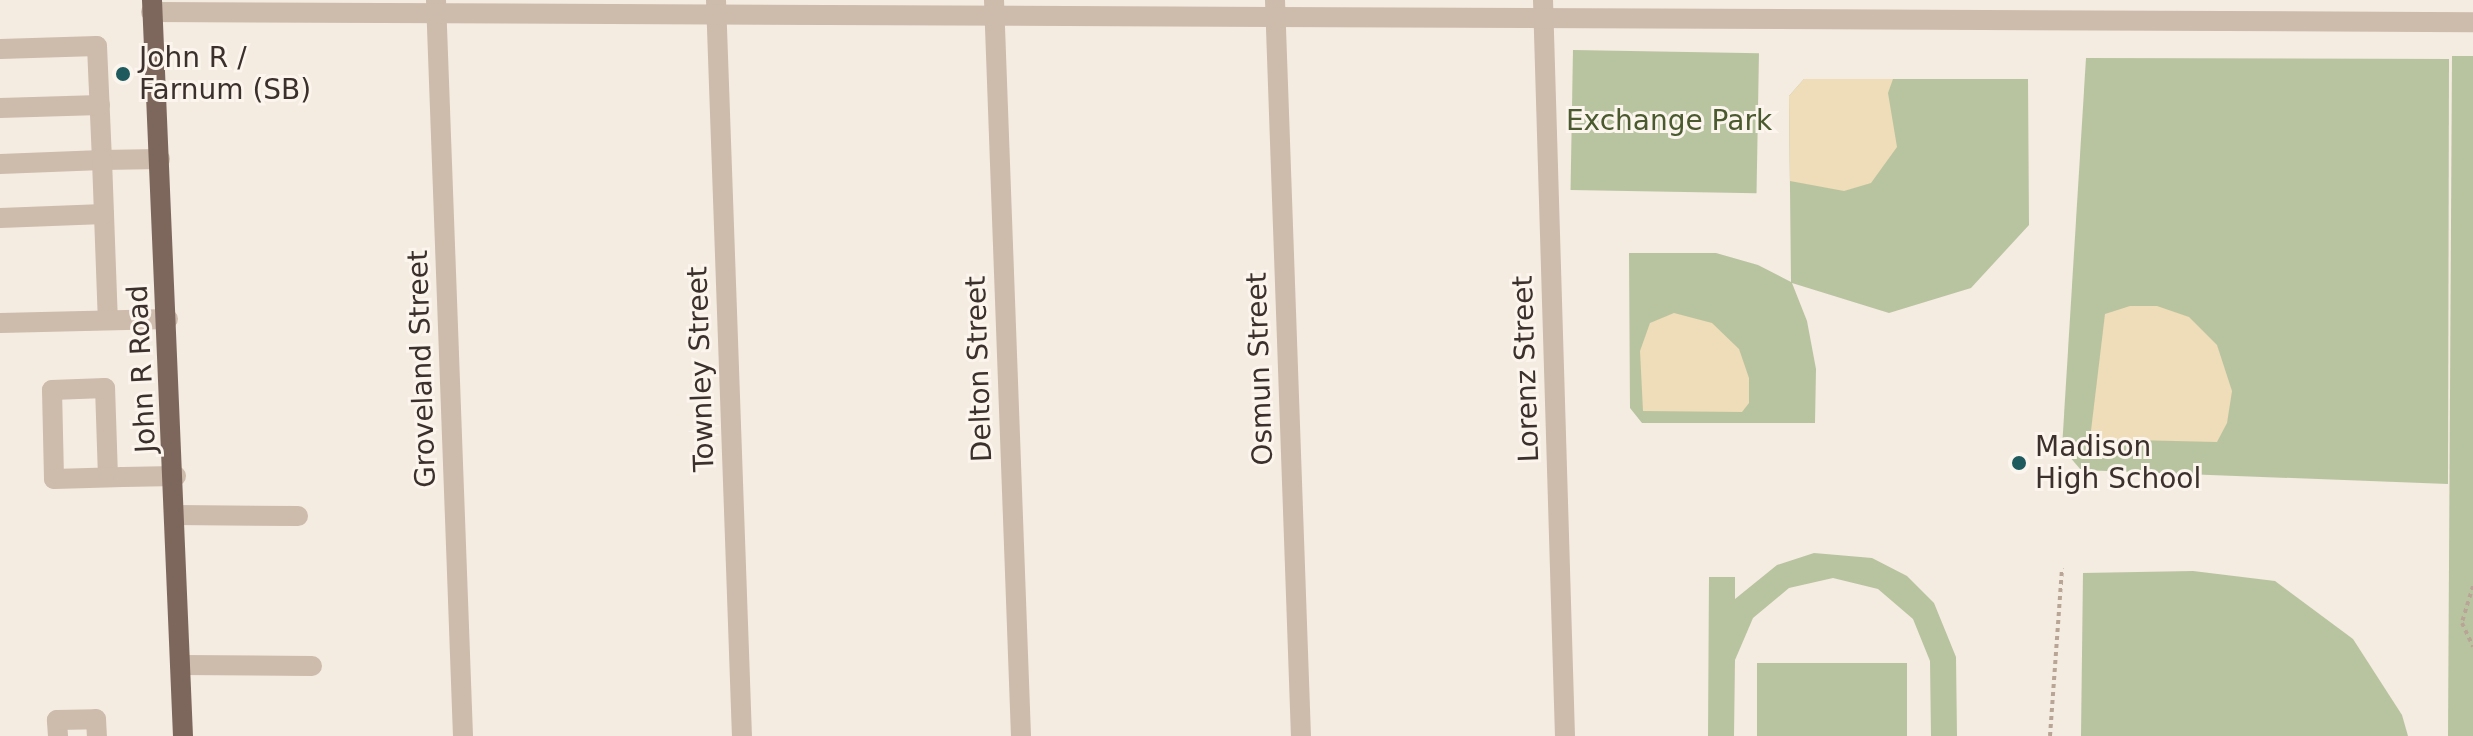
<!DOCTYPE html>
<html>
<head>
<meta charset="utf-8">
<style>
  body { margin:0 }
  #map { position:relative; width:2473px; height:736px; overflow:hidden; background:#f4ebe1; font-family:"DejaVu Sans",sans-serif }
  div>[style] { position:absolute }
  [style*='--x'] { left:calc(var(--x)*1px); top:calc(var(--y)*1px); width:calc(var(--w)*1px); rotate:calc(var(--a)*1deg) }
  .green>* { inset:0; background:#b8c4a0; transform-origin:0 0 }
  .sand>* { inset:0; background:#efdcb8 }
  .path>* { height:4px; margin-top:-2px; transform-origin:0; background:repeating-linear-gradient(90deg,#b9a596 0 4px,transparent 0 8px) }
  .minor>* { height:20px; margin:-10px; padding:0 10px; transform-origin:10px; border-radius:10px; background:#cdbbac }
  .major>* { height:20px; margin:-10px; padding:0 10px; transform-origin:10px; border-radius:10px; background:#7d675c }
  .dots>* { width:22px; height:22px; translate:-50% -50%; box-sizing:border-box; border:4px solid #fbf5ee; border-radius:50% }
  span { translate:-50% -50%; white-space:nowrap; text-align:center; line-height:1.15; -webkit-text-stroke:6px #fbf5ee; paint-order:stroke }
  .poi-label { font-size:28px; color:#3b302b }
  .left { translate:0 -50%; text-align:left }
  .park-label { font-size:28px; color:#4a5a2e }
  .street-label { font-size:28px; color:#3b302b }
</style>
</head>
<body>
<div id="map">
  <div class="green">
    <i style="left:1573px;top:50px;width:186px;height:140px;rotate:1deg"></i>
    <i style="clip-path:polygon(2452px 56px,2473px 56px,2473px 736px,2448px 736px)"></i>
    <i style="clip-path:polygon(2086px 58px,2449px 59px,2448px 484px,2081px 470px,2062px 448px)"></i>
    <i style="clip-path:polygon(1804px 79px,2028px 79px,2029px 225px,1971px 288px,1889px 313px,1792px 283px,1807px 321px,1816px 369px,1815px 423px,1642px 423px,1630px 408px,1629px 253px,1716px 253px,1758px 265px,1791px 282px,1789px 96px)"></i>
    <i style="clip-path:polygon(1814px 553px,1872px 558px,1907px 576px,1934px 603px,1956px 657px,1957px 736px,1931px 736px,1930px 661px,1913px 619px,1878px 589px,1833px 578px,1789px 588px,1753px 618px,1735px 660px,1734px 736px,1708px 736px,1709px 577px,1735px 577px,1735px 599px,1777px 565px)"></i>
    <i style="clip-path:polygon(2193px 571px,2275px 581px,2353px 639px,2402px 715px,2408px 736px,2081px 736px,2083px 573px)"></i>
    <i style="left:1757px;top:663px;width:150px;height:73px"></i>
  </div>
  <div class="sand">
    <i style="clip-path:polygon(1804px 79px,1893px 79px,1888px 93px,1897px 147px,1871px 183px,1844px 191px,1790px 181px,1789px 96px)"></i>
    <i style="clip-path:polygon(2130px 306px,2157px 306px,2189px 317px,2217px 345px,2232px 391px,2227px 423px,2217px 442px,2090px 439px,2105px 314px)"></i>
    <i style="clip-path:polygon(1674px 313px,1712px 323px,1739px 349px,1749px 378px,1749px 403px,1742px 412px,1643px 411px,1640px 351px,1650px 323px)"></i>
  </div>
  <div class="path">
    <i style="--x:2473;--y:586;--w:39;--a:107"></i>
    <i style="--x:2462;--y:623;--w:26;--a:65"></i>
    <i style="--x:2050;--y:736;--w:168;--a:-85.9"></i>
  </div>
  <div class="minor">
    <i style="--x:436;--y:0;--w:736;--a:87.9"></i>
    <i style="--x:716;--y:0;--w:736;--a:87.98"></i>
    <i style="--x:994;--y:0;--w:736;--a:87.9"></i>
    <i style="--x:1275;--y:0;--w:736;--a:87.98"></i>
    <i style="--x:1543;--y:0;--w:736;--a:88.29"></i>
    <i style="--x:151;--y:12;--w:2322;--a:0.25"></i>
    <i style="--x:0;--y:49;--w:97;--a:-1.8"></i>
    <i style="--x:97;--y:46;--w:114;--a:87.5"></i>
    <i style="--x:102;--y:160;--w:58;--a:-1"></i>
    <i style="--x:0;--y:108;--w:100;--a:-1.7"></i>
    <i style="--x:0;--y:164;--w:102;--a:-2.2"></i>
    <i style="--x:102;--y:160;--w:160;--a:87.9"></i>
    <i style="--x:0;--y:218;--w:104;--a:-2.2"></i>
    <i style="--x:0;--y:323;--w:168;--a:-1.4"></i>
    <i style="--x:108;--y:477;--w:89;--a:-91.9"></i>
    <i style="--x:105;--y:388;--w:53;--a:177.8"></i>
    <i style="--x:52;--y:390;--w:89;--a:88.7"></i>
    <i style="--x:54;--y:479;--w:69;--a:-1.7"></i>
    <i style="--x:123;--y:477;--w:53;--a:-1.1"></i>
    <i style="--x:174;--y:515;--w:124;--a:0.5"></i>
    <i style="--x:180;--y:665;--w:132;--a:0.4"></i>
    <i style="--x:58;--y:736;--w:16;--a:-94"></i>
    <i style="--x:57;--y:720;--w:39;--a:-1"></i>
    <i style="--x:96;--y:719;--w:17;--a:87"></i>
  </div>
  <div class="major">
    <i style="--x:152;--y:0;--w:737;--a:87.59"></i>
  </div>
  <div class="dots">
    <i style="left:123px;top:74px;background:#1f5a5e"></i>
    <i style="left:2019px;top:463px;background:#1f5a5e"></i>
  </div>
  <div class="poi-label">
    <span class="left" style="left:139px;top:74px">John R /<br>Farnum (SB)</span>
    <span class="left" style="left:2035px;top:463px">Madison<br>High School</span>
  </div>
  <div class="park-label">
    <span style="left:1669px;top:121px">Exchange Park</span>
  </div>
  <div class="street-label">
    <span style="left:142px;top:369px;rotate:-93deg">John R Road</span>
    <span style="left:422px;top:369px;rotate:-92deg">Groveland Street</span>
    <span style="left:701px;top:369px;rotate:-92deg">Townley Street</span>
    <span style="left:979px;top:369px;rotate:-92deg">Delton Street</span>
    <span style="left:1260px;top:369px;rotate:-92deg">Osmun Street</span>
    <span style="left:1526px;top:369px;rotate:-92deg">Lorenz Street</span>
  </div>
</div>
</body>
</html>
